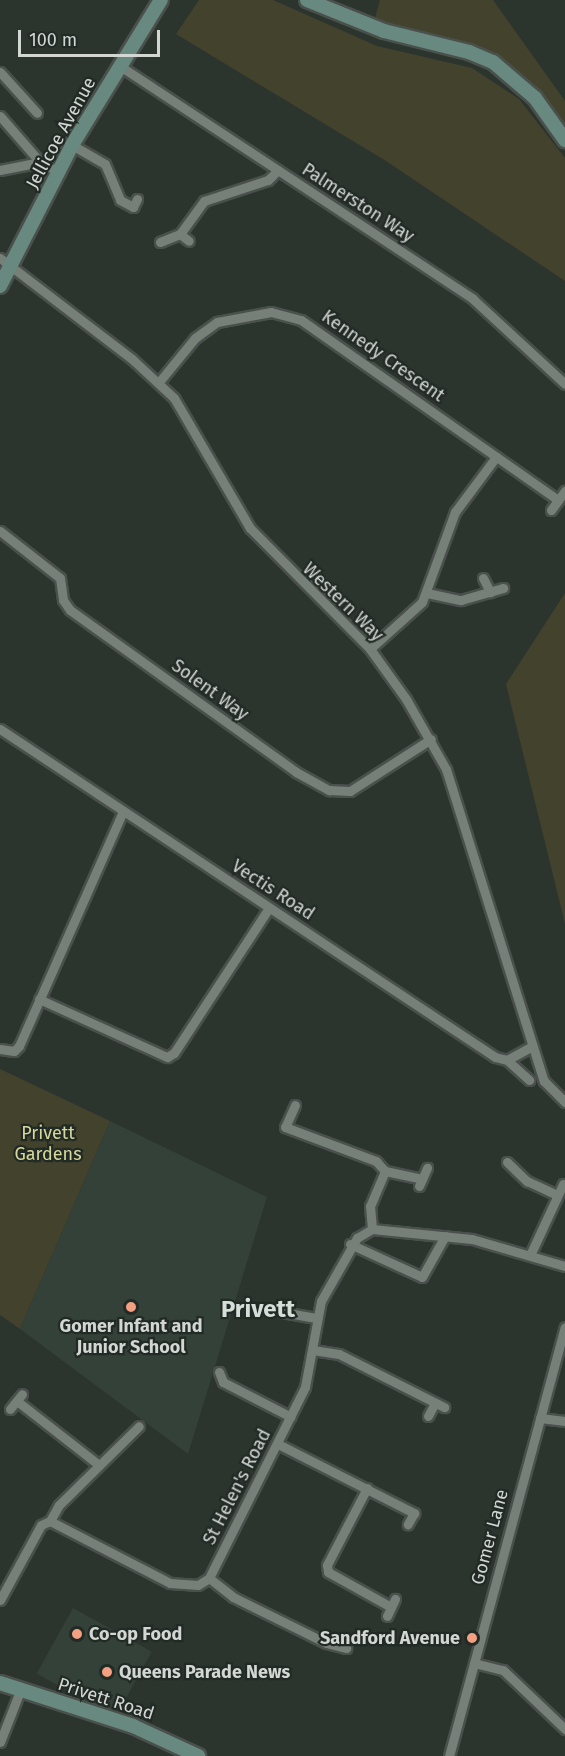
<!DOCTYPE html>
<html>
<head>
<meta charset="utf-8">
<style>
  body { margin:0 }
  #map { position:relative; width:565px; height:1756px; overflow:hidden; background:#2c342e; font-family:"Fira Sans",sans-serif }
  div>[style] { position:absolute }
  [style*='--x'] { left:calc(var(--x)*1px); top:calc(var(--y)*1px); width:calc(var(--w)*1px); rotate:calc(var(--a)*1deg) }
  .built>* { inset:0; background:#344138; transform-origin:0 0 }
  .green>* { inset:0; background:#42422d }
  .roads { filter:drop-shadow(2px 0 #4a504c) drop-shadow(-2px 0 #4a504c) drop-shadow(0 2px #4a504c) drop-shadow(0 -2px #4a504c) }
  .street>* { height:9px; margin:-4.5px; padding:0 4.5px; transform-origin:4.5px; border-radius:4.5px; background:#777f79 }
  .secondary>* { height:14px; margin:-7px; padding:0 7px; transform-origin:7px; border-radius:7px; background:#68897f }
  .dots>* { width:16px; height:16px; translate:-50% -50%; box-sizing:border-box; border:3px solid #222a25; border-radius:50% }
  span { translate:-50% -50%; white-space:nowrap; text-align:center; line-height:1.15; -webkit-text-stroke:4.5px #222a25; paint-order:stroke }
  .street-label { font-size:18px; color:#d3d7d4 }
  .park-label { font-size:18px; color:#d7d99a }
  .poi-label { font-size:18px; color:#d3d7d4; font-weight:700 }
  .left { translate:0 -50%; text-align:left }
  .right { translate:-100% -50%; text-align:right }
  .district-label { font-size:24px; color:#d5dfd8; font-weight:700 }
  .scale { position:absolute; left:18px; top:30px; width:142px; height:27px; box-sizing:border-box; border:3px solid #d3d7d4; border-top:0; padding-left:8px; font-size:18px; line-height:21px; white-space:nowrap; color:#d3d7d4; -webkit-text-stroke:4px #222a25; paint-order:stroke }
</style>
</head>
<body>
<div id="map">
  <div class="built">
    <i style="clip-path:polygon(110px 1121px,267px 1197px,188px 1454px,20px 1329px)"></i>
    <i style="left:73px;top:1608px;width:90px;height:75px;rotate:29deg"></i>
  </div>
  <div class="green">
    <i style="clip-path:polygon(199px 0,273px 0,377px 46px,472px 68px,519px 99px,565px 158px,565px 281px,386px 161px,176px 34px)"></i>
    <i style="clip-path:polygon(380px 0,493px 0,565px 101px,565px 131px,523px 78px,495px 60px,384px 26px,375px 18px)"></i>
    <i style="clip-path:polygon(565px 593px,565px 924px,506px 684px)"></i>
    <i style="clip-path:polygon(0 1069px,110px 1121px,20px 1329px,0 1315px)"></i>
  </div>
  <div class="roads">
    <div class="street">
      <i style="--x:120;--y:66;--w:423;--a:33.4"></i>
      <i style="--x:473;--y:299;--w:125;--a:42.7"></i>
      <i style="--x:0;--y:72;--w:55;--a:47.9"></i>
      <i style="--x:0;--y:116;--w:61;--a:49"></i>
      <i style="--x:40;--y:162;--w:21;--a:28"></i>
      <i style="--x:72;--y:145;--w:38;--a:30"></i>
      <i style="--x:105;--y:164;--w:39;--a:67"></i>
      <i style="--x:120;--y:200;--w:15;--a:28"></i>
      <i style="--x:133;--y:207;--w:9;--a:-63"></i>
      <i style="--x:0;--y:170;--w:41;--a:-11.3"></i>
      <i style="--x:180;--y:234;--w:41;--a:-54"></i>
      <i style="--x:204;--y:201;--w:67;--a:-18.2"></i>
      <i style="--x:268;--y:180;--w:14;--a:-45"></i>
      <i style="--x:160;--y:242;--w:22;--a:-22"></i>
      <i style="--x:180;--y:234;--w:11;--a:38"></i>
      <i style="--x:0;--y:258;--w:166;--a:37.4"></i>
      <i style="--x:132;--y:359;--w:57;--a:42.9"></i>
      <i style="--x:174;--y:398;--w:151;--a:59.7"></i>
      <i style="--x:250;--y:528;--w:170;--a:45.2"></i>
      <i style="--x:370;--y:649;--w:62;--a:54.2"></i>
      <i style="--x:406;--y:699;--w:81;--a:60.3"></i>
      <i style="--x:446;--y:769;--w:327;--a:72.6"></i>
      <i style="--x:544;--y:1081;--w:30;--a:45"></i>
      <i style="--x:159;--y:382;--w:57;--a:-50.7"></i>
      <i style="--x:195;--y:338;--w:27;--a:-36"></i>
      <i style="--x:217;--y:322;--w:55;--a:-10.5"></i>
      <i style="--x:271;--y:312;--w:31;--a:15"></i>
      <i style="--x:301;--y:320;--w:314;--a:35"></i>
      <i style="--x:551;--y:510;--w:24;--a:-54"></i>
      <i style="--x:0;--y:531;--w:76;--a:38.1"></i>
      <i style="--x:60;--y:578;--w:22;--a:82"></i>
      <i style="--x:63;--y:600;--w:12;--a:55"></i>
      <i style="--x:70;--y:610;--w:278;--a:35.6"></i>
      <i style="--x:296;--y:772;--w:38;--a:29"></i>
      <i style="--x:329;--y:790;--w:21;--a:3"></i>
      <i style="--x:350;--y:791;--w:96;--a:-32.7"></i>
      <i style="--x:483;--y:578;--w:16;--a:63"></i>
      <i style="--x:427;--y:593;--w:35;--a:12"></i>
      <i style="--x:461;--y:600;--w:44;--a:-15.9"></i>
      <i style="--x:370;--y:649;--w:70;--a:-42.1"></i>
      <i style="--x:422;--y:602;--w:96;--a:-69.9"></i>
      <i style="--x:455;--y:512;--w:69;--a:-53.3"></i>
      <i style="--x:0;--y:729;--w:594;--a:33.53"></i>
      <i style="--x:495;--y:1057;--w:12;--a:14"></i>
      <i style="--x:507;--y:1060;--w:29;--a:-29"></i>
      <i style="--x:39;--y:999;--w:141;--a:24.4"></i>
      <i style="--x:167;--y:1057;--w:8;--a:-30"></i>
      <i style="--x:174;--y:1053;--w:173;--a:-56.8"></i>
      <i style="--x:0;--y:1049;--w:14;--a:8"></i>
      <i style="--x:14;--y:1051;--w:7;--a:-45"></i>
      <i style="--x:19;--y:1046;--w:257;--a:-66.1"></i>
      <i style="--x:507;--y:1060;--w:30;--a:42"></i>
      <i style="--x:295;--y:1105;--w:24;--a:114"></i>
      <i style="--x:285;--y:1127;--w:97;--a:20.5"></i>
      <i style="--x:376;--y:1161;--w:13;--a:48"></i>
      <i style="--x:385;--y:1171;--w:38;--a:113"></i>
      <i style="--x:370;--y:1206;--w:23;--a:85"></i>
      <i style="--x:507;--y:1162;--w:28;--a:44"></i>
      <i style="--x:527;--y:1181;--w:33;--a:25"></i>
      <i style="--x:385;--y:1171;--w:38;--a:12"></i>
      <i style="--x:419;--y:1186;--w:20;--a:-66"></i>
      <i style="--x:350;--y:1244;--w:79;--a:24.6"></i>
      <i style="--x:422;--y:1277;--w:47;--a:-60.7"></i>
      <i style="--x:531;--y:1253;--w:76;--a:-65.1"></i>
      <i style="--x:282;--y:1312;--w:36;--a:10"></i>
      <i style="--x:313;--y:1350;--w:26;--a:9"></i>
      <i style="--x:339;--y:1354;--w:118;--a:26.8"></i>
      <i style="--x:219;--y:1372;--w:11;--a:68"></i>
      <i style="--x:223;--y:1382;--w:76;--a:27.2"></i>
      <i style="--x:17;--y:1401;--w:104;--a:38"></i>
      <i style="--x:10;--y:1409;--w:19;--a:-51"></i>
      <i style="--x:428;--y:1416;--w:15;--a:-62"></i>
      <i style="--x:540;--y:1418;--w:25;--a:7"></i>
      <i style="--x:278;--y:1444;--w:153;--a:26.9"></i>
      <i style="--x:414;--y:1513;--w:13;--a:119"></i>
      <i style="--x:367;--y:1488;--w:87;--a:117.5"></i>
      <i style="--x:327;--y:1565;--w:7;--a:82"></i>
      <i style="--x:328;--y:1572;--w:72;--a:29.1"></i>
      <i style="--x:50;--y:1521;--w:135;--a:27.3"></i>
      <i style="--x:170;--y:1583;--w:28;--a:4"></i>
      <i style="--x:198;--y:1585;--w:13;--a:-32"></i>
      <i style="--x:209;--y:1578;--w:214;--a:-63.3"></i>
      <i style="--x:305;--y:1387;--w:87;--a:-79.5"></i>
      <i style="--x:321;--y:1301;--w:73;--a:-60.3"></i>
      <i style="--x:357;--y:1238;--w:17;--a:-31"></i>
      <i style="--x:372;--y:1229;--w:100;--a:5.7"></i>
      <i style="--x:472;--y:1239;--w:97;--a:16.2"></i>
      <i style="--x:209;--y:1578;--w:31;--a:38"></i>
      <i style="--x:233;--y:1597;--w:104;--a:26.3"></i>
      <i style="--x:326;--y:1643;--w:21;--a:14"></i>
      <i style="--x:0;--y:1600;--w:85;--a:-61.3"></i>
      <i style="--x:41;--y:1525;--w:10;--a:-24"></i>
      <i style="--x:50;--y:1521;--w:18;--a:-61"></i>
      <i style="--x:59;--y:1505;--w:112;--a:-44.6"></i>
      <i style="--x:387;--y:1616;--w:19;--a:-65"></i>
      <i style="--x:474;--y:1663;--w:30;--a:14"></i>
      <i style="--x:503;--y:1670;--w:86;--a:43.6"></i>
      <i style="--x:0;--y:1742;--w:55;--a:-68.6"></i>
      <i style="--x:449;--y:1756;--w:444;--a:-74.9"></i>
    </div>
    <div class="secondary">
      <i style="--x:307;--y:0;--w:83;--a:21.9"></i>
      <i style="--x:384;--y:31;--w:88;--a:13.9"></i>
      <i style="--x:469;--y:52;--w:26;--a:23"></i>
      <i style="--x:493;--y:62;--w:55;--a:40.6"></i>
      <i style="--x:535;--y:98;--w:52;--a:54.5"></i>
      <i style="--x:0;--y:286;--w:158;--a:-62.9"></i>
      <i style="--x:72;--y:145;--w:170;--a:-58.5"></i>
      <i style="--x:0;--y:1683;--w:140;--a:17.9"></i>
      <i style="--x:133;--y:1726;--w:72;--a:24.8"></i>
    </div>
  </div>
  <div class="dots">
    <i style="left:131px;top:1307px;background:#f3a082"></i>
    <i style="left:77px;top:1634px;background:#f3a082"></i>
    <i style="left:472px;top:1638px;background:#f3a082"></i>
    <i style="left:107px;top:1672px;background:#f3a082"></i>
  </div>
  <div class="street-label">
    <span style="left:61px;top:133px;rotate:-61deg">Jellicoe Avenue</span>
    <span style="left:358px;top:203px;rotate:33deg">Palmerston Way</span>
    <span style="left:383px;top:356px;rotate:35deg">Kennedy Crescent</span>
    <span style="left:343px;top:602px;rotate:44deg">Western Way</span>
    <span style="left:210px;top:690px;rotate:36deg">Solent Way</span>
    <span style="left:273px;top:890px;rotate:33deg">Vectis Road</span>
    <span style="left:237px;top:1487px;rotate:-63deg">St Helen's Road</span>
    <span style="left:490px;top:1537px;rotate:-75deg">Gomer Lane</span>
    <span style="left:106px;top:1699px;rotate:18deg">Privett Road</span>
  </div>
  <div class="park-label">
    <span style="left:48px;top:1144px">Privett<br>Gardens</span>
  </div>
  <div class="poi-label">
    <span style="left:131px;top:1337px">Gomer Infant and<br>Junior School</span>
    <span class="left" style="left:89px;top:1634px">Co-op Food</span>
    <span class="right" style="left:460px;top:1638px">Sandford Avenue</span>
    <span class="left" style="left:119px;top:1672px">Queens Parade News</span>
  </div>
  <div class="district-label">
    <span style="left:258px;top:1310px">Privett</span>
  </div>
  <div class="scale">100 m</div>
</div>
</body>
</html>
